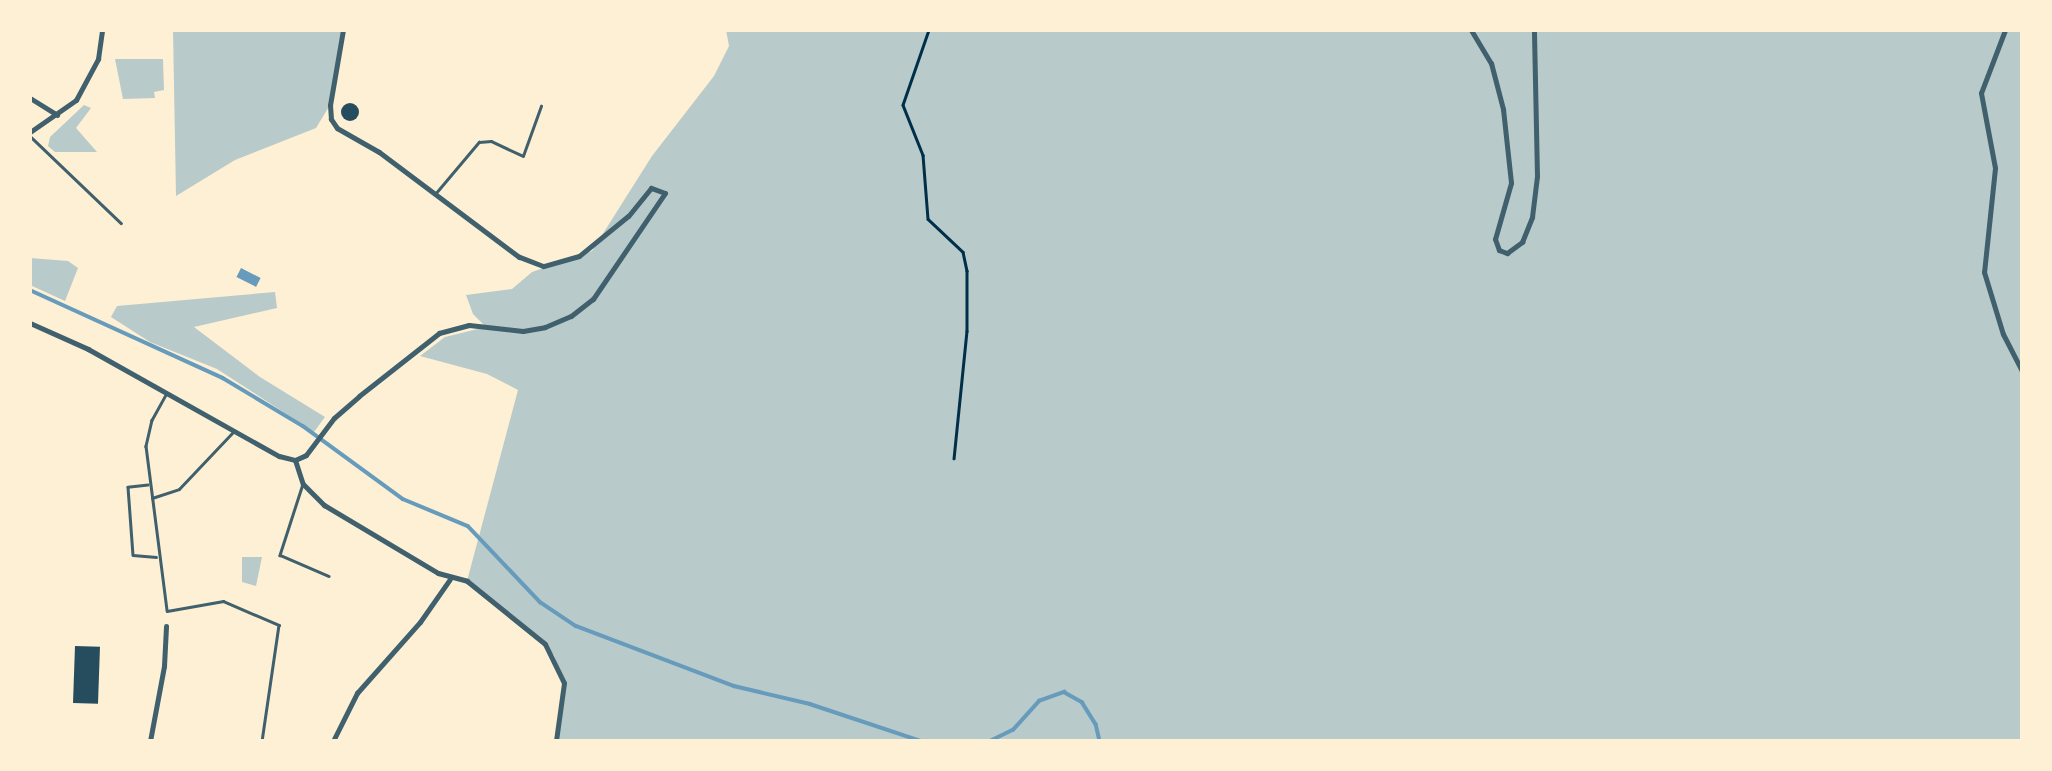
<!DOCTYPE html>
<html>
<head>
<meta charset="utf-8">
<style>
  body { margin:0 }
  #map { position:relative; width:2052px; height:771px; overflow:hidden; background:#fdf0d5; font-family:"Roboto Condensed",sans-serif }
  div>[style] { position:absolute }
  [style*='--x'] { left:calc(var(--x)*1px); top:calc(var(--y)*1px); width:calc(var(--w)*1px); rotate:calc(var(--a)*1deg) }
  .green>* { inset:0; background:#b9caca }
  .water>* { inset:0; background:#669bbc; transform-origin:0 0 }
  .stream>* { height:3.5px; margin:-1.75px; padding:0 1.75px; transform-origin:1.75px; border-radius:1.75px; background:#669bbc }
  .building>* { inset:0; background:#264d5e; transform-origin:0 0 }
  .round { border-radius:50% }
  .path>* { height:2.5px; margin:-1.25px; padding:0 1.25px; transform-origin:1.25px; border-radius:1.25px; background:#003049 }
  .service>* { height:2.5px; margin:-1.25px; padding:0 1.25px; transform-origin:1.25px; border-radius:1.25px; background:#3f606c }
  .minor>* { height:5px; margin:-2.5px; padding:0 2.5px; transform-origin:2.5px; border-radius:2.5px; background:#3f606c }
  span { translate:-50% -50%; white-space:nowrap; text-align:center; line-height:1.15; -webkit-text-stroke:6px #fdf0d5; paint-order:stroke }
  .frame { position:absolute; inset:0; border:32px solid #fdf0d5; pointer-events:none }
</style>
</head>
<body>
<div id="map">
  <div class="green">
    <i style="clip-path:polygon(173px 30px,343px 30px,330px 105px,316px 128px,235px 160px,176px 196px)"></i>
    <i style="clip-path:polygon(726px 30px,2022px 30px,2022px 741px,556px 741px,564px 683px,554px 655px,467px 581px,518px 390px,487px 374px,420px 356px,445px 337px,486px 327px,473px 314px,466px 295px,512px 289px,532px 272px,592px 251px,652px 156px,714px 76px,729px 46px)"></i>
    <i style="clip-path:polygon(115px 59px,163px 59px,164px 90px,154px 92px,155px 98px,123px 99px)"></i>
    <i style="clip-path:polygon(84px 105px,91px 108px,76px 128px,97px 152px,55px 152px,48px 146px,50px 137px)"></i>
    <i style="clip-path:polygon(30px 258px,68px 261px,78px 268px,65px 301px,30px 285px)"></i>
    <i style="clip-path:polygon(275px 292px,277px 308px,194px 327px,260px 377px,325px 417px,314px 432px,217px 369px,150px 342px,111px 317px,117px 306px)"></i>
    <i style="clip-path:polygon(242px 557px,262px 557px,256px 586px,242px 582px)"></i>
  </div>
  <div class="water">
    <i style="left:241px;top:268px;width:22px;height:10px;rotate:27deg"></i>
  </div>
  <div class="stream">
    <i style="--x:30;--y:290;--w:212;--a:24.5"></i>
    <i style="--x:223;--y:378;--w:93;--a:31"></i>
    <i style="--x:303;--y:426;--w:124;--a:36.1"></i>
    <i style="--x:403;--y:499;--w:70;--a:22.6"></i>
    <i style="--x:468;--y:526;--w:105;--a:46.5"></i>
    <i style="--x:540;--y:602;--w:43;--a:33.7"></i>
    <i style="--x:576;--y:626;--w:169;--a:20.8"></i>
    <i style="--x:734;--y:686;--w:78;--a:13.3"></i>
    <i style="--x:810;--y:704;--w:117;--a:18.4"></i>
    <i style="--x:990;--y:741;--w:25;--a:-26"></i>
    <i style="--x:1013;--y:730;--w:39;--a:-48"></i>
    <i style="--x:1039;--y:701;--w:27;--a:-20"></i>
    <i style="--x:1064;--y:692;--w:21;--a:29"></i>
    <i style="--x:1082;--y:702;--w:26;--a:58"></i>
    <i style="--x:1096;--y:724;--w:17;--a:77"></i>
  </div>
  <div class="building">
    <i class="round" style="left:341px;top:103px;width:18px;height:18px"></i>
    <i style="left:75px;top:646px;width:25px;height:57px;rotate:2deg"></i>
  </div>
  <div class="path">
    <i style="--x:929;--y:30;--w:79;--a:109.1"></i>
    <i style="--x:903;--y:105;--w:54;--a:68.2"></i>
    <i style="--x:923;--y:155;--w:64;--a:85.5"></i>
    <i style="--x:928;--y:219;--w:48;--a:43.3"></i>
    <i style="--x:963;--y:252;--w:19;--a:78"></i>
    <i style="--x:967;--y:271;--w:60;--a:90"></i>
    <i style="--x:967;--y:331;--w:128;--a:95.8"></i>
  </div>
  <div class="service">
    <i style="--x:30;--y:136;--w:126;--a:43.7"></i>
    <i style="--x:435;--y:194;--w:68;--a:-49.8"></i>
    <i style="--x:479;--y:142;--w:12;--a:-5"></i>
    <i style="--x:491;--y:141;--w:35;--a:25"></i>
    <i style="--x:523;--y:156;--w:53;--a:-70.2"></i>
    <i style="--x:166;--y:395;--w:29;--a:119"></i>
    <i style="--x:152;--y:420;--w:27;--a:103"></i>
    <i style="--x:146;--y:446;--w:166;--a:82.7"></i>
    <i style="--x:167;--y:611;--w:57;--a:-10.1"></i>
    <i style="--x:223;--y:601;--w:61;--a:23.2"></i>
    <i style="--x:279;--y:625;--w:117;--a:98.3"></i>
    <i style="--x:303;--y:484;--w:75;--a:107.9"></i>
    <i style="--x:280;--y:555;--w:53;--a:23.2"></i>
    <i style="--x:148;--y:485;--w:20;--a:174"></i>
    <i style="--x:128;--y:487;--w:68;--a:85.8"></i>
    <i style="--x:133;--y:555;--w:23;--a:5"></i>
    <i style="--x:152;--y:498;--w:28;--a:-18"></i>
    <i style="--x:179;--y:489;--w:79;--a:-46.5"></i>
  </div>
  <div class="minor">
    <i style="--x:1471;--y:30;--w:39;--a:59"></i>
    <i style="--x:1491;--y:63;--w:48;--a:75.4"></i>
    <i style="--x:1503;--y:109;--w:74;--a:83.8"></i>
    <i style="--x:1511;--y:183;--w:58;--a:105.9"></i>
    <i style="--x:1495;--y:239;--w:12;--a:70"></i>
    <i style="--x:1499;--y:250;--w:9;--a:21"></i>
    <i style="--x:1507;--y:253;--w:19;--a:-36"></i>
    <i style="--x:1522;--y:242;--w:27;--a:-68"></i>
    <i style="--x:1532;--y:217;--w:41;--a:-83"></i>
    <i style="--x:1537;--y:176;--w:146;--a:-91.2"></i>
    <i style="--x:2005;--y:30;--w:67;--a:110.9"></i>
    <i style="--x:1981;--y:93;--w:76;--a:79.4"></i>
    <i style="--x:1995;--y:168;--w:105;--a:96"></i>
    <i style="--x:1984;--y:272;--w:65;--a:73"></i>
    <i style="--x:2003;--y:334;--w:42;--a:62.8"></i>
    <i style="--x:30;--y:98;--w:32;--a:32"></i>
    <i style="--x:30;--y:132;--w:56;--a:-34.8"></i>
    <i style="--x:76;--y:100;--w:47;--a:-61.8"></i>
    <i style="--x:98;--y:59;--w:29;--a:-82"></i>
    <i style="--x:30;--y:323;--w:64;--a:24.1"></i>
    <i style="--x:88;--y:349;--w:219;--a:29.3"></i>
    <i style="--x:279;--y:456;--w:16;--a:14"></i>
    <i style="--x:295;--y:460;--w:12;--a:-24"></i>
    <i style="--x:306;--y:455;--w:46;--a:-52.9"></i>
    <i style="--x:334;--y:418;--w:33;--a:-41"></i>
    <i style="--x:359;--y:396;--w:102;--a:-38.2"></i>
    <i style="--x:439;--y:333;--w:31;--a:-15"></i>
    <i style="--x:469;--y:325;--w:54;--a:6.3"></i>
    <i style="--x:523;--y:331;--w:22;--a:-10"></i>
    <i style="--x:545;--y:327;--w:28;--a:-23"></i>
    <i style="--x:571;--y:316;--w:28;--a:-38"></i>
    <i style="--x:593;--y:299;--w:128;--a:-55.8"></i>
    <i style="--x:665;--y:193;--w:15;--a:-160"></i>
    <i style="--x:651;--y:188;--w:36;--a:129"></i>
    <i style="--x:628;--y:216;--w:63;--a:140.8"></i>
    <i style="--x:579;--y:256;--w:37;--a:164"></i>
    <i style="--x:543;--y:266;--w:26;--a:-159"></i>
    <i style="--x:519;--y:257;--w:175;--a:-143.1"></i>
    <i style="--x:379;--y:152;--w:48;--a:-150.3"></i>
    <i style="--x:337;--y:128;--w:11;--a:-124"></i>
    <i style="--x:331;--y:119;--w:14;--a:-94"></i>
    <i style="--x:330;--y:105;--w:76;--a:-80.2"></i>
    <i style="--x:295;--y:460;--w:25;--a:72"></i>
    <i style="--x:303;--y:484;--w:30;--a:45"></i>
    <i style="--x:324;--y:505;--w:133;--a:30.8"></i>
    <i style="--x:438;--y:573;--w:30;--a:15"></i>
    <i style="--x:467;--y:581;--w:100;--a:38.9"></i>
    <i style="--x:545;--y:644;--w:43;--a:64"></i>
    <i style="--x:564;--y:683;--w:59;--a:97.9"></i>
    <i style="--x:150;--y:741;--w:76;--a:-79.4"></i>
    <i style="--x:164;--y:666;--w:40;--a:-87.1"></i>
    <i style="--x:333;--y:741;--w:54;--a:-63.4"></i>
    <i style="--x:357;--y:693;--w:95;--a:-48.4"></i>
    <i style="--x:420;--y:622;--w:52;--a:-55.1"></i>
  </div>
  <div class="frame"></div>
</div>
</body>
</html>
